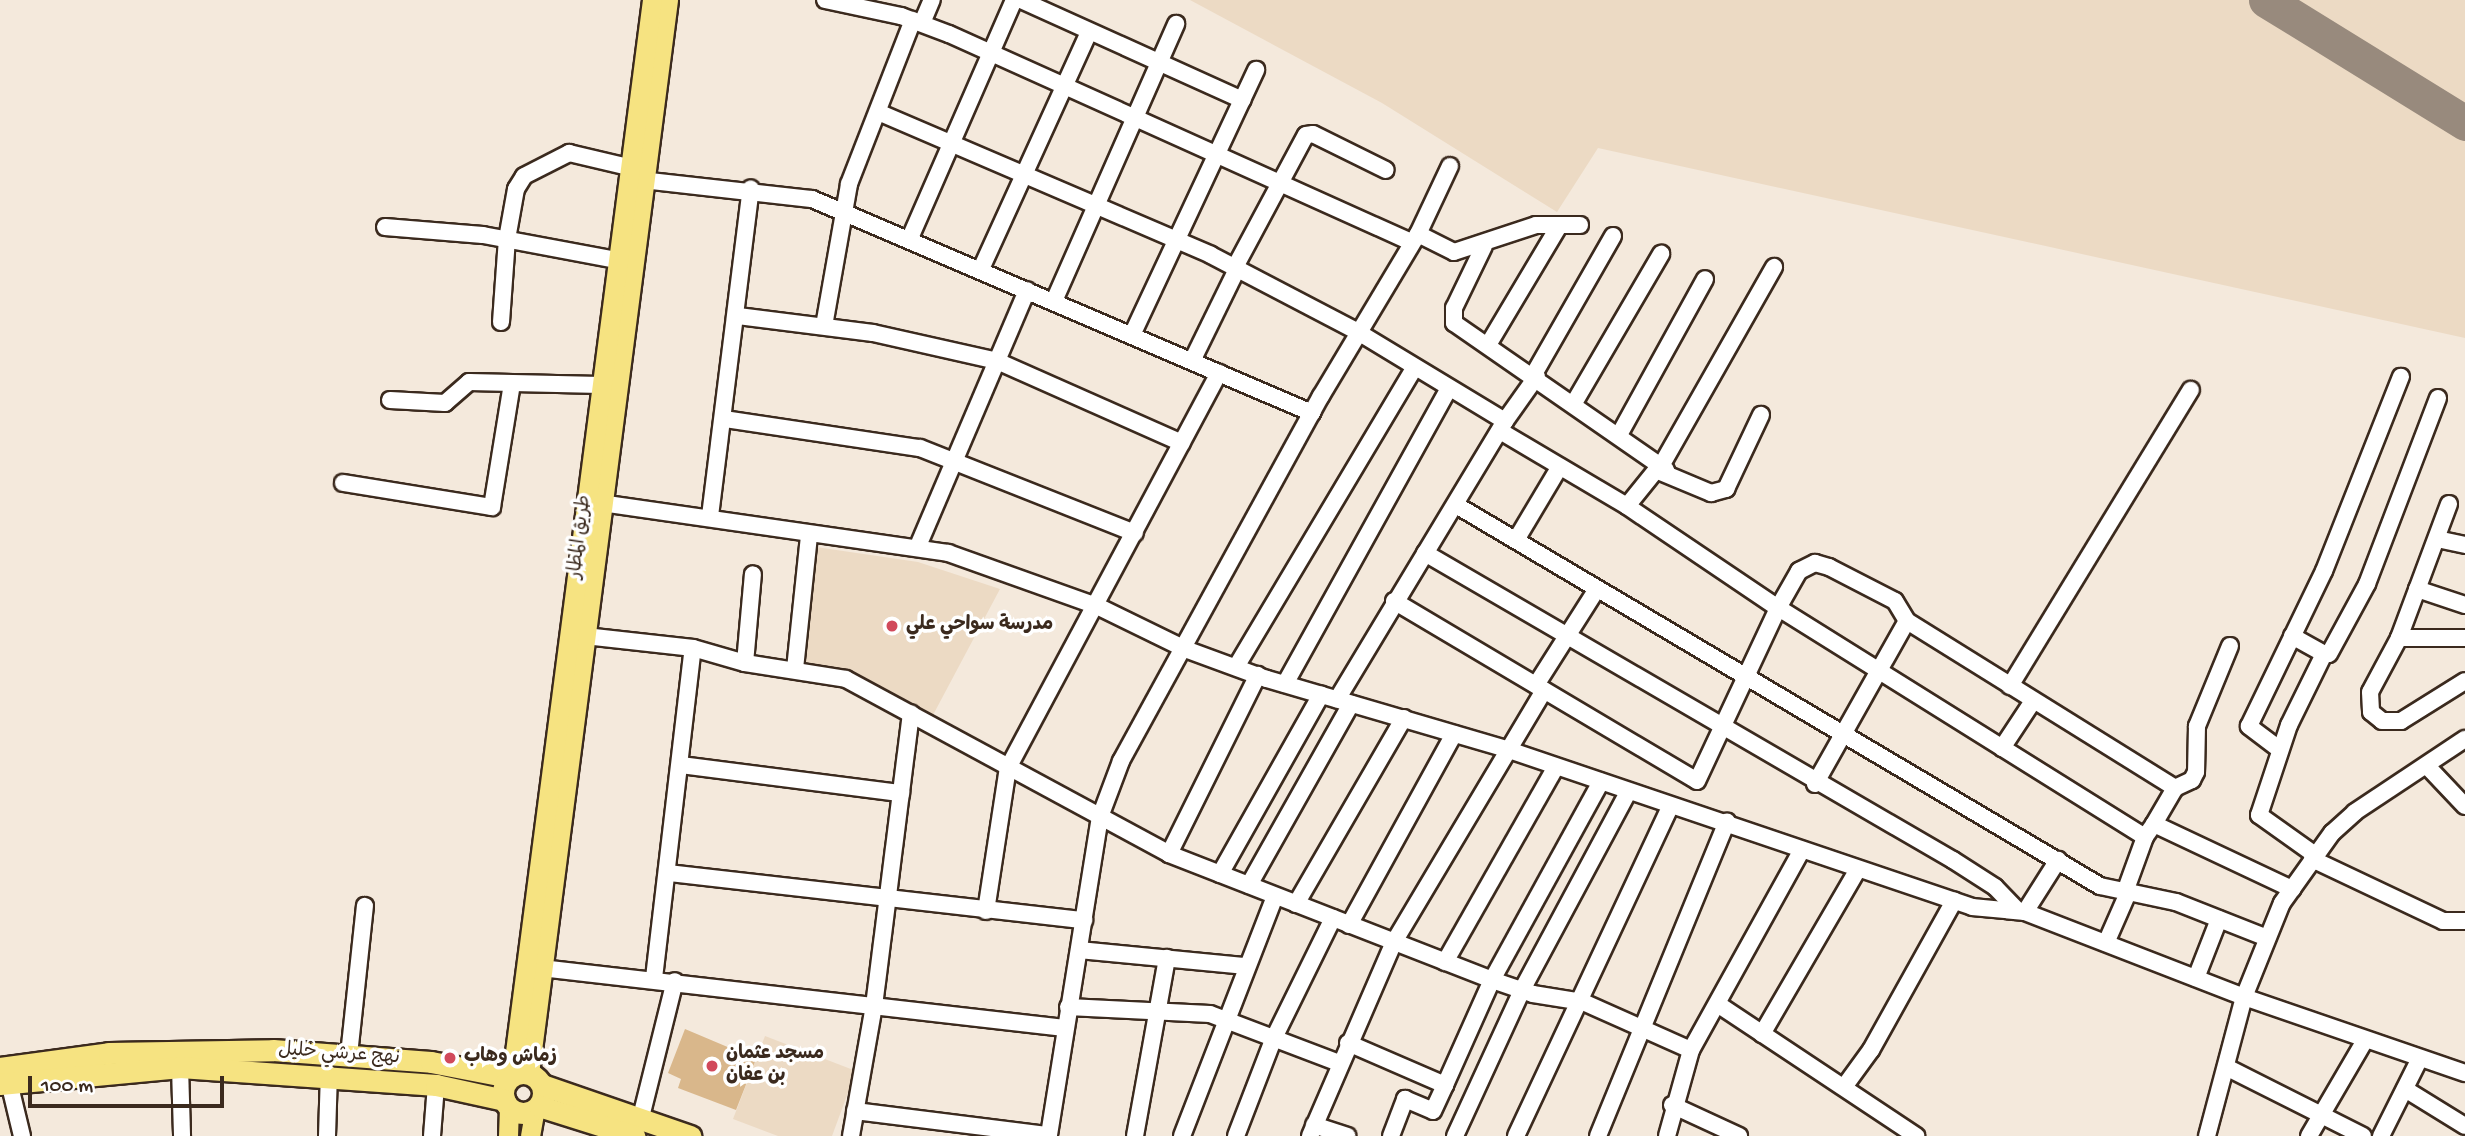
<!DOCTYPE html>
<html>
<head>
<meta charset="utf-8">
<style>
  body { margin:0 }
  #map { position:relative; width:2465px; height:1136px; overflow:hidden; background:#f4e9dc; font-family:"Gochi Hand","Playpen Sans Arabic",sans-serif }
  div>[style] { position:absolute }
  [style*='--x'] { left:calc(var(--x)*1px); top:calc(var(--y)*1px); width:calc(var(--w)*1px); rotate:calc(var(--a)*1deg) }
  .built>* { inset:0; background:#ecdac4 }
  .taxiway>* { height:35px; margin:-17.5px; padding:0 17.5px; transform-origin:17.5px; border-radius:17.5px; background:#988a7d }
  .building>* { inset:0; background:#d9b78b }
  .roads { filter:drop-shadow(2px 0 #3b2a1e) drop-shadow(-2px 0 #3b2a1e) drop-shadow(0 2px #3b2a1e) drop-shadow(0 -2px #3b2a1e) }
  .minor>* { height:16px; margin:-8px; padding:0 8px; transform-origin:8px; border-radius:8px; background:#fff }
  .major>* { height:19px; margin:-9.5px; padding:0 9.5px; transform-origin:9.5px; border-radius:9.5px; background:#f6e381 }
  .highway>* { height:21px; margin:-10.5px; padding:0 10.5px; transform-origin:10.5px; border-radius:10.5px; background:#f6e381 }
  .highway>.ring { margin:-10.5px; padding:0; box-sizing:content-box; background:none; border:21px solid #f6e381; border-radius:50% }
  .dots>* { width:19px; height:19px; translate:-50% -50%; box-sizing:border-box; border:4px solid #fff; border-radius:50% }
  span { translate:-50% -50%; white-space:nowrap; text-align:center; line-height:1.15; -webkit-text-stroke:7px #fff; paint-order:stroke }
  .street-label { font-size:19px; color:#3b2a1e }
  .poi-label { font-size:19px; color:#3b2a1e; font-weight:700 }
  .left { translate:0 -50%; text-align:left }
  .scale { position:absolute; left:28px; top:1076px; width:196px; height:32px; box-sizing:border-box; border:4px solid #3b2a1e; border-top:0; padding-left:9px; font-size:21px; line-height:24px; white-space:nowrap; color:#3b2a1e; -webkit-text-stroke:5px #fff; paint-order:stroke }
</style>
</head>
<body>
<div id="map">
  <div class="built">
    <i style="clip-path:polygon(1190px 0,2465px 0,2465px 338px,1598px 148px,1557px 212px,1382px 103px)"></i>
    <i style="clip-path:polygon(816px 547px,918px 562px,1000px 589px,933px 715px,855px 677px,798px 663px)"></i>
    <i style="clip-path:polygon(765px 1036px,856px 1071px,832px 1136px,778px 1136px,733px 1119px)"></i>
  </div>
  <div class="taxiway">
    <i style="--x:2266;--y:0;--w:234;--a:31.7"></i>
  </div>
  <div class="building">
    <i style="clip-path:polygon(685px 1029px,756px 1059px,736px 1110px,678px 1088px,681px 1079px,668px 1073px)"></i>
  </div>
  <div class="roads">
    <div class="minor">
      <i style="--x:825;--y:0;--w:78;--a:11.9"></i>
      <i style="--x:901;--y:16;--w:51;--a:20.6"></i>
      <i style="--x:949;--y:34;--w:507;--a:24.24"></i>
      <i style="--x:1021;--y:0;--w:243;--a:24.3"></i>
      <i style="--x:922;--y:23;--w:25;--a:-67"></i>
      <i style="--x:878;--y:112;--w:362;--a:23.2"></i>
      <i style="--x:1211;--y:255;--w:166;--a:27.6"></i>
      <i style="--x:1358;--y:332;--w:172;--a:31.2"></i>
      <i style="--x:1505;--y:421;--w:325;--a:121.1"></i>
      <i style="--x:642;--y:180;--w:171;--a:6.4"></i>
      <i style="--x:812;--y:199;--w:544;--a:23.17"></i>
      <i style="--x:385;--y:227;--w:98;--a:4.7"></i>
      <i style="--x:483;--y:235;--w:135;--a:10.6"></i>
      <i style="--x:1418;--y:234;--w:40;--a:26.6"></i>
      <i style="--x:1454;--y:252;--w:86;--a:-18.2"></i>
      <i style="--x:1536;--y:225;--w:44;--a:0"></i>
      <i style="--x:910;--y:238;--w:260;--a:-66.4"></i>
      <i style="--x:1484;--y:246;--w:69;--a:115.8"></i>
      <i style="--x:1454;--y:308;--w:15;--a:90"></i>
      <i style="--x:1454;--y:323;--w:258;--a:34.7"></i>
      <i style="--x:981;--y:269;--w:258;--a:-65.5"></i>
      <i style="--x:1234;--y:269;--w:152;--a:-61.8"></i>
      <i style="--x:1306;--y:135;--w:7;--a:-8"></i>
      <i style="--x:1313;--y:134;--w:81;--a:26.3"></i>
      <i style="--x:1054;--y:301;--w:303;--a:-66.2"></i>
      <i style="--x:738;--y:316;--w:136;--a:7.2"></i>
      <i style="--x:873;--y:333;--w:127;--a:12.7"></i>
      <i style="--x:997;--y:361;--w:202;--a:23.9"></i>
      <i style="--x:501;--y:322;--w:83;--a:-85.9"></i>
      <i style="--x:507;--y:239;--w:51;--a:-79.8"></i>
      <i style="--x:516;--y:189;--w:15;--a:-58"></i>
      <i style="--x:524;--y:176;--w:51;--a:-27.1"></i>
      <i style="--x:569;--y:153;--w:61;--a:13.3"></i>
      <i style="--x:824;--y:326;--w:144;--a:-80"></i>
      <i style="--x:849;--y:184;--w:176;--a:-68.7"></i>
      <i style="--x:1132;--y:335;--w:293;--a:-64.9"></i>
      <i style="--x:1488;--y:345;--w:139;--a:-59.2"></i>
      <i style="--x:1192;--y:361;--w:100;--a:-63.9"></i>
      <i style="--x:1534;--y:374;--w:159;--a:-60.2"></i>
      <i style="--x:390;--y:400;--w:55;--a:3.1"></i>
      <i style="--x:445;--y:403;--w:32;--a:-41"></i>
      <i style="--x:469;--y:382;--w:132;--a:1.3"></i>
      <i style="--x:1574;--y:403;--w:173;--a:-59.7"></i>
      <i style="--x:725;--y:419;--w:197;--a:8.5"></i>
      <i style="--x:920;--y:448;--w:231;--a:21.6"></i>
      <i style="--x:1505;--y:421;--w:55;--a:-54.6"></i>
      <i style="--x:1619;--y:435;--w:178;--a:-61.1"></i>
      <i style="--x:1661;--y:466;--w:229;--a:-60.4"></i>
      <i style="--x:343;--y:483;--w:151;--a:9.2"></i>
      <i style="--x:492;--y:507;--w:125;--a:-80.8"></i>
      <i style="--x:601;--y:503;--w:351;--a:8.2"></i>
      <i style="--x:948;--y:553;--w:158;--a:19.6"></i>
      <i style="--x:1097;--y:606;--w:98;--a:26"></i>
      <i style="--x:1185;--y:649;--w:87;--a:20.1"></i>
      <i style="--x:1267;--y:679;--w:249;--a:16.3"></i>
      <i style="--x:1506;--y:749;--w:492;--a:18.7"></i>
      <i style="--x:1972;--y:907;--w:53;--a:5.4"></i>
      <i style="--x:2025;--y:912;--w:235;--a:21.2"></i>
      <i style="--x:2244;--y:997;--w:101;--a:-68"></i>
      <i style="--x:2282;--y:903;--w:86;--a:-54.5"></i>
      <i style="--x:2332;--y:833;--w:31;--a:-42"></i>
      <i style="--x:2355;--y:812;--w:132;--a:-33.6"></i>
      <i style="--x:2449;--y:504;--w:143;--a:110.5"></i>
      <i style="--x:2399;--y:638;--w:61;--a:118.2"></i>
      <i style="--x:2370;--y:692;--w:20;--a:87"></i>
      <i style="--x:2371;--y:712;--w:14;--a:39"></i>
      <i style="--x:2382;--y:721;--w:19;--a:0"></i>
      <i style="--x:2401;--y:721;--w:75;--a:-32"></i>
      <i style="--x:1456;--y:505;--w:748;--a:30.61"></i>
      <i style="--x:2100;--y:886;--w:78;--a:11.9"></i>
      <i style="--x:2176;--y:902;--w:96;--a:21.5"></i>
      <i style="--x:1627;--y:506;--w:46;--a:-51.1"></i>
      <i style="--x:1656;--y:470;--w:60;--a:22.7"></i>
      <i style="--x:1711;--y:493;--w:16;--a:-15"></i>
      <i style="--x:1726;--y:489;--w:82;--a:-64.7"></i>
      <i style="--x:710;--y:516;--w:330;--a:-82.9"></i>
      <i style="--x:2437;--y:539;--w:29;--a:12"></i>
      <i style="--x:1516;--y:540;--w:84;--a:-59.2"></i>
      <i style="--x:918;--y:546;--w:278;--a:-66.9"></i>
      <i style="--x:1425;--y:553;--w:611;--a:30.18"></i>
      <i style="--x:1953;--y:860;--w:50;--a:32.7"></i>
      <i style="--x:1995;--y:887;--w:33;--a:46"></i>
      <i style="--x:2417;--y:589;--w:51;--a:18.4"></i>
      <i style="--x:1394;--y:601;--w:352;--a:30.7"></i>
      <i style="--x:1697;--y:781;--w:191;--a:-64.9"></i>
      <i style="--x:1778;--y:608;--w:182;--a:-146"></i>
      <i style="--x:1627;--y:506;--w:147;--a:-149.4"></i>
      <i style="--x:585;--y:636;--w:109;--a:6.3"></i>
      <i style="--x:693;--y:648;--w:54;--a:16.1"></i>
      <i style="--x:745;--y:663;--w:102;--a:9"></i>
      <i style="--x:846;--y:679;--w:367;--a:28.4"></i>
      <i style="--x:1169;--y:854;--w:347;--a:21.3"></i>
      <i style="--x:1492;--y:980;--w:43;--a:18.9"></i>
      <i style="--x:1533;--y:994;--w:51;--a:9.1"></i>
      <i style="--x:1583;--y:1002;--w:118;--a:24"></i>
      <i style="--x:2292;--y:636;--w:37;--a:29"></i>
      <i style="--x:2324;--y:654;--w:79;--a:116.2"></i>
      <i style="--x:2289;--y:725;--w:95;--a:108.4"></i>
      <i style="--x:2259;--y:815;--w:69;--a:35.5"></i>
      <i style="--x:2399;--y:638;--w:66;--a:0"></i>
      <i style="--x:2230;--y:646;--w:87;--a:112.4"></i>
      <i style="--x:2197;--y:726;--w:46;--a:91.2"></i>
      <i style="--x:2196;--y:772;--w:9;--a:117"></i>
      <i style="--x:2192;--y:780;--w:19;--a:155"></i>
      <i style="--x:2175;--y:788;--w:42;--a:120.3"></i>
      <i style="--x:2154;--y:824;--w:153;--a:25.2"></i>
      <i style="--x:2329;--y:654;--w:80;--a:-61.5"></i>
      <i style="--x:2367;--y:584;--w:199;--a:-69.1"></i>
      <i style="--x:745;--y:663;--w:89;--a:-84.9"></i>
      <i style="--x:1236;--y:667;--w:348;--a:-59.2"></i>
      <i style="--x:795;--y:669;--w:135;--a:-84"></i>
      <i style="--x:1285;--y:684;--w:338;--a:-61"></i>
      <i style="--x:1536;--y:685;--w:114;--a:-57.6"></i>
      <i style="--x:2010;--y:686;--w:347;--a:-58.6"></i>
      <i style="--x:2002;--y:748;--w:56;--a:-56.6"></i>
      <i style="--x:2279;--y:749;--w:38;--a:-143"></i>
      <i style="--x:2249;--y:726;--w:172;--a:-64.2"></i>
      <i style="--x:2324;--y:571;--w:209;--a:-68.4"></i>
      <i style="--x:681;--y:765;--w:222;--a:7.3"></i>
      <i style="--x:2427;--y:766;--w:55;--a:46.5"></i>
      <i style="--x:1815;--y:784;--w:187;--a:-60.6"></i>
      <i style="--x:2154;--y:824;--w:16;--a:125"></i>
      <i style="--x:2145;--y:837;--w:433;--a:-148"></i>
      <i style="--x:1778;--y:608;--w:43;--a:-60.4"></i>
      <i style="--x:1799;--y:571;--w:18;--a:-27"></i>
      <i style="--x:1815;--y:563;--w:15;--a:16"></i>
      <i style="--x:1829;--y:567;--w:74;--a:27.3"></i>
      <i style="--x:1895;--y:601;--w:23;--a:59"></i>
      <i style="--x:1907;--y:621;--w:316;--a:31.9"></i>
      <i style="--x:1169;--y:854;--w:200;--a:-63.6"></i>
      <i style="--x:2312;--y:859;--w:145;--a:25.3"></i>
      <i style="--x:2443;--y:921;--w:22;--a:0"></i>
      <i style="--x:669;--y:873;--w:418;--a:6.5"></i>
      <i style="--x:1220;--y:874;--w:206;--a:-60.6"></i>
      <i style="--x:1249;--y:885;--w:208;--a:-60.6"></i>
      <i style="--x:2125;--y:892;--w:59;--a:-70"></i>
      <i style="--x:1296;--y:904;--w:215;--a:-59.9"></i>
      <i style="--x:986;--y:911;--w:145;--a:-81.3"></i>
      <i style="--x:1008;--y:768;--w:448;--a:-61.9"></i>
      <i style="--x:2025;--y:912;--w:62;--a:-57.6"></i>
      <i style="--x:1349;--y:925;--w:218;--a:-61.2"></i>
      <i style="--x:2106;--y:943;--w:55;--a:-66.3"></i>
      <i style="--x:1079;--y:950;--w:168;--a:5.5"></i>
      <i style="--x:1445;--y:962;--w:224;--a:-60.4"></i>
      <i style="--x:541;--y:968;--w:527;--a:6.53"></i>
      <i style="--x:654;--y:978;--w:332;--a:-83.3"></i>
      <i style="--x:2196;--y:978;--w:63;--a:-68.7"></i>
      <i style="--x:1719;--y:1005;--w:237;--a:33.6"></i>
      <i style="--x:1068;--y:1007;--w:142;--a:2.8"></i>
      <i style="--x:1210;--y:1014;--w:138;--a:20.8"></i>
      <i style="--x:1762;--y:1034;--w:191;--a:-59.8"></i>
      <i style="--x:1348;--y:1043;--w:106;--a:23.4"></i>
      <i style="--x:1445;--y:1085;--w:115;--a:-65.9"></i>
      <i style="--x:1492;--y:980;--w:226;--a:-61.2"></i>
      <i style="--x:349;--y:1055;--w:150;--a:-83.9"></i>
      <i style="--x:180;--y:1067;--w:69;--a:88.3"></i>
      <i style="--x:2228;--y:1068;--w:151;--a:26.7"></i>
      <i style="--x:9;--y:1082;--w:56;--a:76.5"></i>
      <i style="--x:1844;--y:1087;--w:46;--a:-53.9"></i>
      <i style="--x:1871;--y:1050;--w:171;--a:-60.9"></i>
      <i style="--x:2405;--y:1089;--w:70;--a:31.7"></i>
      <i style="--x:1672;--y:1105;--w:74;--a:24.8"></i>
      <i style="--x:855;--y:1111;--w:195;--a:7.1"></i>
      <i style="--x:1049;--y:1135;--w:322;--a:-80.9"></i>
      <i style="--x:1100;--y:817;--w:60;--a:-69.4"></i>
      <i style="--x:1121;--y:761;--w:416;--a:-61.3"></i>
      <i style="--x:1321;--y:396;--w:189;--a:-59.1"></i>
      <i style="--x:1418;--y:234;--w:75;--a:-64.8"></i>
      <i style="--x:641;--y:1117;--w:140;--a:-76"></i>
      <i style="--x:1314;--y:1125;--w:35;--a:18"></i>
      <i style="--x:327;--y:1136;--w:62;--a:-88.2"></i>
      <i style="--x:432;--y:1136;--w:51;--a:-85.5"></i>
      <i style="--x:851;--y:1136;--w:132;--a:-80"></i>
      <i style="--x:874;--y:1006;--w:295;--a:-82.8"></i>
      <i style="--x:1135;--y:1136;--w:181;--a:-79.8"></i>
      <i style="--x:1182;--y:1136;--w:257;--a:-68.8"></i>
      <i style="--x:1236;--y:1136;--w:103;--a:-68.9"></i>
      <i style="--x:1273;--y:1040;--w:136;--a:-63.8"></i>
      <i style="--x:1310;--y:1136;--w:211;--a:-66.6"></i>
      <i style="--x:1394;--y:942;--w:293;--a:-59.2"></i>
      <i style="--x:1391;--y:1136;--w:40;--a:-69"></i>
      <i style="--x:1405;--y:1099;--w:30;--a:23"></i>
      <i style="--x:1433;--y:1111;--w:29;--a:-65"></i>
      <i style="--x:1455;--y:1136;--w:161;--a:-65.3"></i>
      <i style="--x:1522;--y:990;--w:225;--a:-61.8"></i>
      <i style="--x:1516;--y:1136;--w:365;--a:-64.9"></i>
      <i style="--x:1598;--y:1136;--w:340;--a:-67.7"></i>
      <i style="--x:1667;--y:1136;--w:89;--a:-74.4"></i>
      <i style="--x:1691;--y:1050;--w:229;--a:-61"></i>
      <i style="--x:2207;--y:1136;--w:144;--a:-75.1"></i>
      <i style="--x:2244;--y:997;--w:234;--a:19"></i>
      <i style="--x:2309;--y:1136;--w:111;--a:-59.7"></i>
      <i style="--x:2381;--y:1136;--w:85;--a:-63.4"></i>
    </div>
    <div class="major">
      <i style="--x:529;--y:1073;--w:1082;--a:-82.62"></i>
      <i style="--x:512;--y:1075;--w:1084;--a:-82.58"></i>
      <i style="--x:508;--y:1136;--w:29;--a:-88"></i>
      <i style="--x:530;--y:1136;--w:27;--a:-80"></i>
    </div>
    <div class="highway">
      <i style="--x:0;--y:1068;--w:110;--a:-7.8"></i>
      <i style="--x:109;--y:1053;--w:164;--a:-1"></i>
      <i style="--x:273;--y:1050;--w:158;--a:4.3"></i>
      <i style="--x:431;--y:1062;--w:80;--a:10.8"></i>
      <i class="ring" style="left:503px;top:1073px;width:19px;height:19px"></i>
      <i style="--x:0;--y:1084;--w:181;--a:-5.4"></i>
      <i style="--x:180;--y:1067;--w:257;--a:4"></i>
      <i style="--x:436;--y:1085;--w:70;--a:12.4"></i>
      <i style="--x:542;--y:1085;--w:157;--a:19"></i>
      <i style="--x:539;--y:1106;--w:100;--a:17.5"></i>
    </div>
  </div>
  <div class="dots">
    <i style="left:892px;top:626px;background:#d1495b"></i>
    <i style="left:450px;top:1058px;background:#d1495b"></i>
    <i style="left:712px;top:1066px;background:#d1495b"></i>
  </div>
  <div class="street-label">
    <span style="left:581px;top:537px;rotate:-83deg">طريق المطار</span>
    <span style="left:339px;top:1055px;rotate:4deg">نهج عرشي خليل</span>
  </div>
  <div class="poi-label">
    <span class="left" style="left:906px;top:626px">مدرسة سواحي علي</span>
    <span class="left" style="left:726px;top:1066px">مسجد عثمان<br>بن عفان</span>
    <span class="left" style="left:464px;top:1058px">زماش وهاب</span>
  </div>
  <div class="scale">100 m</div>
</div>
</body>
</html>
